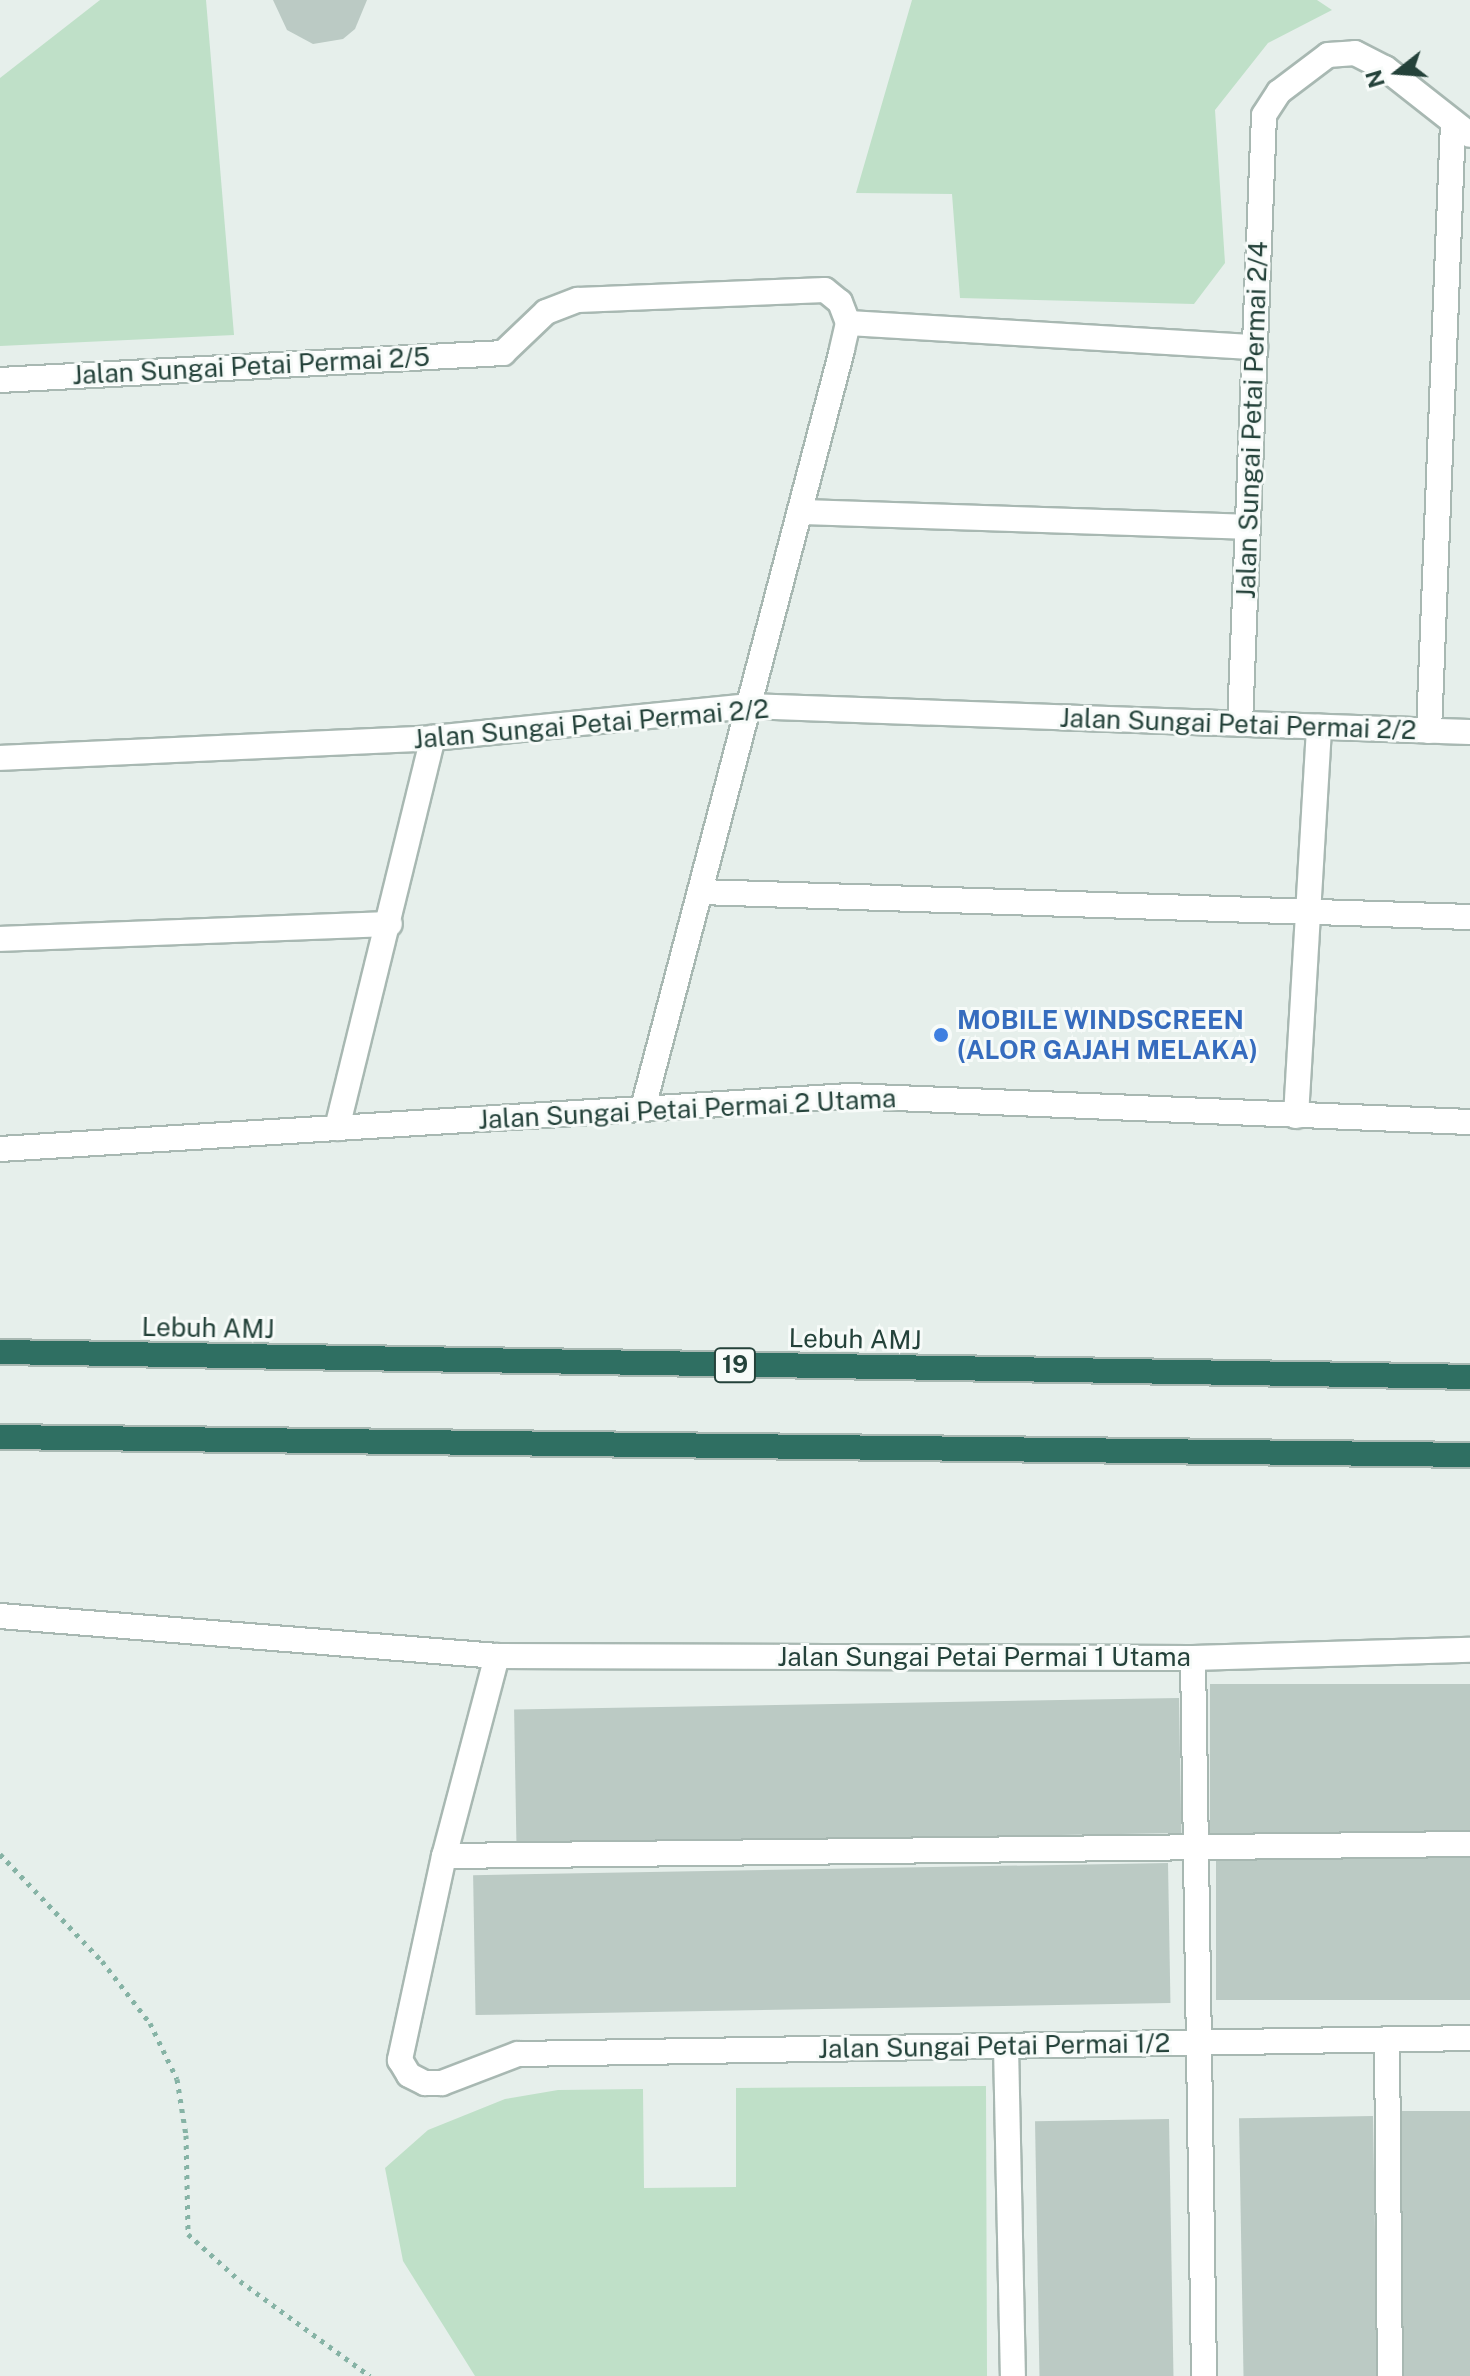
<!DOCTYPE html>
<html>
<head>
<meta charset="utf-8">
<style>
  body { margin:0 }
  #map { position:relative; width:1470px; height:2376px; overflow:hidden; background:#e6efeb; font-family:"Public Sans",sans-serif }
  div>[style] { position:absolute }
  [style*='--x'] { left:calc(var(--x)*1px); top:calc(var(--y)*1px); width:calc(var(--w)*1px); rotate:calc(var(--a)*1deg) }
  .green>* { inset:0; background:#bfe0c8 }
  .building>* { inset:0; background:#bbcac4; transform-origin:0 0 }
  .path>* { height:5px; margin-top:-2.5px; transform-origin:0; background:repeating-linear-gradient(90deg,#86b3a5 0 4px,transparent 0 10px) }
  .roads { filter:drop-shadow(2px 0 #a8b8b2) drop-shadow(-2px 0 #a8b8b2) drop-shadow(0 2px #a8b8b2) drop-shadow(0 -2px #a8b8b2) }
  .minor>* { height:24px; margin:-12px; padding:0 12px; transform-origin:12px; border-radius:12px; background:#fff }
  .highway>* { height:24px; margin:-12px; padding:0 12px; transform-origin:12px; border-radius:12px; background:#2f6f62 }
  .dots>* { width:22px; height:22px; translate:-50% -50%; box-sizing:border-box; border:4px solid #f7fbf9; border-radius:50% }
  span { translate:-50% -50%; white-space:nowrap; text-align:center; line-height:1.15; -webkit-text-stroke:6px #f7fbf9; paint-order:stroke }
  .shield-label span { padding:2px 6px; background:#f7fbf9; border:2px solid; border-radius:6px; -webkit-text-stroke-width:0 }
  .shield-label { font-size:24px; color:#24423a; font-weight:700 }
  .street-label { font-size:26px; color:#24423a }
  .shop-label { font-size:26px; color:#366cbe; font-weight:700 }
  .left { translate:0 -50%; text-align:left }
  .north { position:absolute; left:1358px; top:32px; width:80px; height:80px; -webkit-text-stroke:6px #f7fbf9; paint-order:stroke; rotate:253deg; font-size:22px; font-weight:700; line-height:32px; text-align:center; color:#24423a }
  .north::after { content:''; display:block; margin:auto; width:28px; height:36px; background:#24423a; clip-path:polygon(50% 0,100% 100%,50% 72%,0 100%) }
</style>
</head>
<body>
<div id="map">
  <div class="green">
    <i style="clip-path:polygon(100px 0,206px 0,234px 335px,0 346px,0 78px)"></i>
    <i style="clip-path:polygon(912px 0,1317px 0,1332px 10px,1268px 43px,1215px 110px,1225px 263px,1194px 304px,960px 298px,952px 194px,856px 193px)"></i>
    <i style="clip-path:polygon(986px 2086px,987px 2376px,475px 2376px,403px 2261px,385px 2168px,428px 2130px,505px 2099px,558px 2090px,643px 2089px,644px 2188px,736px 2187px,736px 2088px)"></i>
  </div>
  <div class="building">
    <i style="clip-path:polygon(273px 0,367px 0,355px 29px,343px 39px,313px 44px,287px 30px)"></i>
    <i style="left:1470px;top:1684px;width:151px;height:260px;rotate:90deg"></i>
    <i style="left:1179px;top:1698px;width:135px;height:665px;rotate:89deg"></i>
    <i style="left:1470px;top:1857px;width:143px;height:254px;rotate:90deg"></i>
    <i style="left:1168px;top:1863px;width:140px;height:695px;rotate:89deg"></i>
    <i style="left:1470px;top:2111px;width:265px;height:69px;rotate:90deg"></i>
    <i style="left:1373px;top:2116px;width:260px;height:134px;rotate:89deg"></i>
    <i style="left:1169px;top:2119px;width:257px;height:134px;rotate:89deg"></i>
  </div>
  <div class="path">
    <i style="--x:0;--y:1854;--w:148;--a:46.4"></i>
    <i style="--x:102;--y:1961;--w:78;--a:52.3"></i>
    <i style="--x:150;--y:2023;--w:62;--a:64.3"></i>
    <i style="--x:177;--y:2079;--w:57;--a:80.9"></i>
    <i style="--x:186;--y:2135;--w:99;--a:88.8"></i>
    <i style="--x:188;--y:2234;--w:70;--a:42.1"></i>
    <i style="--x:240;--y:2281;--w:161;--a:36.2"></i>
  </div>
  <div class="roads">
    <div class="minor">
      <i style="--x:848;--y:323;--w:408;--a:3.4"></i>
      <i style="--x:0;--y:380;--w:504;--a:-3.07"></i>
      <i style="--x:503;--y:353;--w:59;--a:-43.6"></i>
      <i style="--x:546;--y:312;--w:34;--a:-21"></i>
      <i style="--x:578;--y:300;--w:247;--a:-2.3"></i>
      <i style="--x:825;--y:290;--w:19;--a:39"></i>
      <i style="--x:840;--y:302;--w:22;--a:69"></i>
      <i style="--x:848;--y:323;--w:28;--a:103"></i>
      <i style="--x:842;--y:350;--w:784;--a:104.71"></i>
      <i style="--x:800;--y:512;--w:448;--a:1.9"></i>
      <i style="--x:1240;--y:724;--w:609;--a:-87.74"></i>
      <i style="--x:1264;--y:115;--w:27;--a:-57"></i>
      <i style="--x:1279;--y:92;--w:61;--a:-37.1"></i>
      <i style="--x:1328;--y:55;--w:27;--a:-4"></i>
      <i style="--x:1355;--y:53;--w:34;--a:27"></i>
      <i style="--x:1385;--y:68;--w:108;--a:38.2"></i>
      <i style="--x:1429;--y:731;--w:609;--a:-87.74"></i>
      <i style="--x:0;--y:758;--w:433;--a:-2.6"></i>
      <i style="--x:433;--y:738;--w:316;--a:-5.8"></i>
      <i style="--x:747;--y:706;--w:723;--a:2.06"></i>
      <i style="--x:700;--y:892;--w:770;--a:1.86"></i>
      <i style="--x:0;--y:939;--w:390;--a:-2.2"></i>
      <i style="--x:1296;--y:1116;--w:390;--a:-86.6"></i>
      <i style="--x:337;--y:1128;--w:402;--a:-76.2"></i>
      <i style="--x:0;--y:1149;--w:851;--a:-3.57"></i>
      <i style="--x:849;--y:1096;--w:622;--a:2.4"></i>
      <i style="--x:0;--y:1616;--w:499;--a:4.6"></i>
      <i style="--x:497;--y:1656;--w:696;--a:0.16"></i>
      <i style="--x:1193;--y:1658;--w:277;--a:-1.7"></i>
      <i style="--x:497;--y:1656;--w:207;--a:104.8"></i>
      <i style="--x:444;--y:1856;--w:209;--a:102.2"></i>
      <i style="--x:400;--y:2060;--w:17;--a:59"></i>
      <i style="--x:409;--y:2075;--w:18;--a:27"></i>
      <i style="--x:425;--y:2083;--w:17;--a:0"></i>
      <i style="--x:442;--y:2083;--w:81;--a:-20.9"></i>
      <i style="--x:518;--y:2054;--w:952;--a:-0.96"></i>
      <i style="--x:1193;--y:1658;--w:718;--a:89.12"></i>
      <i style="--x:444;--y:1856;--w:1026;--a:-0.67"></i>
      <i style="--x:1387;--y:2039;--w:337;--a:89.5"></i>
      <i style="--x:1006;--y:2046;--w:330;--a:88.8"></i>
    </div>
    <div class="highway">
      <i style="--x:0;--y:1352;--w:1470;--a:0.97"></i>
      <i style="--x:0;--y:1437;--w:1470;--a:0.7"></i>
    </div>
  </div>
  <div class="dots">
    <i style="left:941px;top:1035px;background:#3f7fe0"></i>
  </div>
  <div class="shield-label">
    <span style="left:735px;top:1365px">19</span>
  </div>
  <div class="street-label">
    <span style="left:251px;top:366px;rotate:-3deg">Jalan Sungai Petai Permai 2/5</span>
    <span style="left:1252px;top:420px;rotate:-88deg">Jalan Sungai Petai Permai 2/4</span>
    <span style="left:591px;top:724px;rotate:-5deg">Jalan Sungai Petai Permai 2/2</span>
    <span style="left:1238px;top:724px;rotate:2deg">Jalan Sungai Petai Permai 2/2</span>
    <span style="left:687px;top:1109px;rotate:-3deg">Jalan Sungai Petai Permai 2 Utama</span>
    <span style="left:208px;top:1328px;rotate:1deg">Lebuh AMJ</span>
    <span style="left:855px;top:1339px;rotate:1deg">Lebuh AMJ</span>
    <span style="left:984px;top:1657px">Jalan Sungai Petai Permai 1 Utama</span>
    <span style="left:994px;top:2046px;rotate:-1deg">Jalan Sungai Petai Permai 1/2</span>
  </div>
  <div class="shop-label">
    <span class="left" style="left:957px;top:1035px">MOBILE WINDSCREEN<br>(ALOR GAJAH MELAKA)</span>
  </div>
  <div class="north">N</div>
</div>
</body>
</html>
